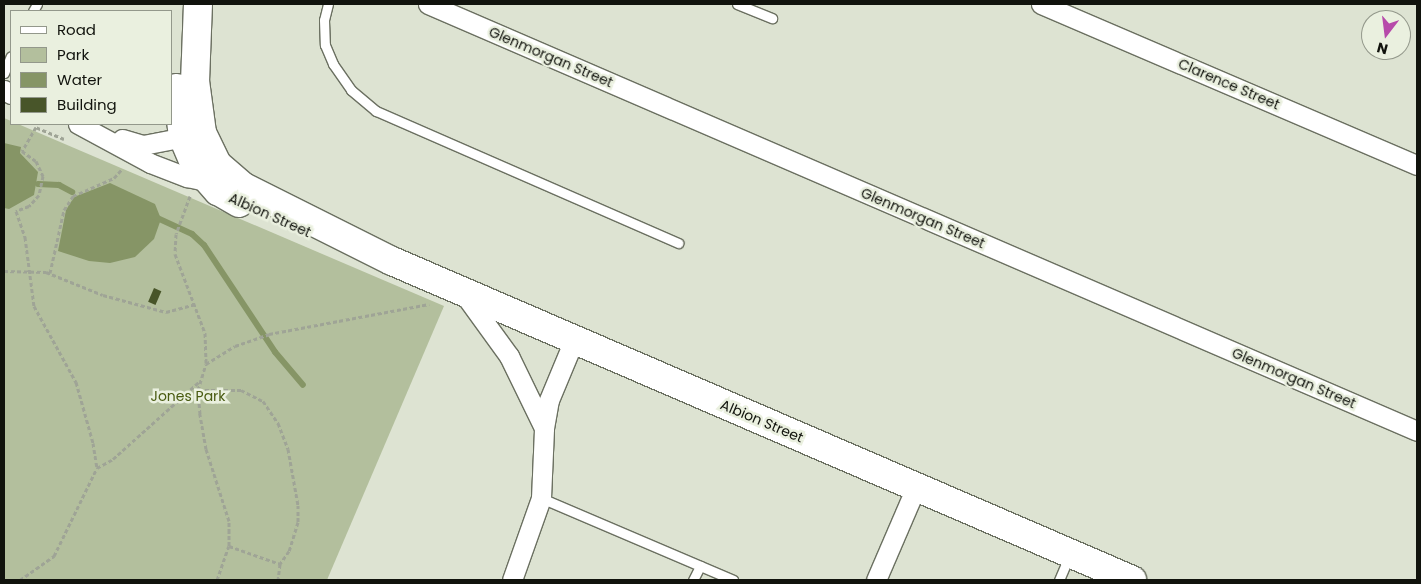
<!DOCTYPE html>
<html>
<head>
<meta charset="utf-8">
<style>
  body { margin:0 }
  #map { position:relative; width:1421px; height:584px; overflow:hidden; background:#dde3d2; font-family:Poppins,sans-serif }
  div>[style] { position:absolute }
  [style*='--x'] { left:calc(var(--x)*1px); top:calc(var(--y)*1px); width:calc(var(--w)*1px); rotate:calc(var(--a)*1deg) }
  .green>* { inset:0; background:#b3bf9d }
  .water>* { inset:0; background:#869566 }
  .stream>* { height:6px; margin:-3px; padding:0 3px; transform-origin:3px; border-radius:3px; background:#869566 }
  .building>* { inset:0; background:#485529; transform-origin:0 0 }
  .path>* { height:3px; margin-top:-1.5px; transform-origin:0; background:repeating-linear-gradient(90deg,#9fa496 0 4px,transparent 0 6.5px) }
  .roads { filter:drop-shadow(1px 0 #6b7061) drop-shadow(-1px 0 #6b7061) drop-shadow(0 1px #6b7061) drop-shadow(0 -1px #6b7061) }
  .lane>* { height:9px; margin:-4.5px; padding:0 4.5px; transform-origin:4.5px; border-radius:4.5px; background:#fff }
  .street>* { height:19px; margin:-9.5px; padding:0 9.5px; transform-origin:9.5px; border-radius:9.5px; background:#fff }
  .primary>* { height:28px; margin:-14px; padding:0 14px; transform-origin:14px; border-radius:14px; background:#fff }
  span { translate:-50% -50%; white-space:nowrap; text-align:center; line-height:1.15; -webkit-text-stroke:5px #eaf0df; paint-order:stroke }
  .street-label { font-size:14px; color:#11130d }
  .park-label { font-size:14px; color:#495b11 }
  .frame { position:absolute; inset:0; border:5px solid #11130d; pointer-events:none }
  .legend { position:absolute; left:10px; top:10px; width:162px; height:115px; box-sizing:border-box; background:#eaf0df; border:1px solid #93988b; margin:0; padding:6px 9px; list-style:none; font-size:15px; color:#11130d }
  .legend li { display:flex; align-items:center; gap:10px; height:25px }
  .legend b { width:25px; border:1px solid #93988b }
  .north { position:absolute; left:1361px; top:10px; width:50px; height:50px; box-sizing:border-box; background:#eaf0df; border:1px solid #93988b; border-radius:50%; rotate:195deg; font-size:14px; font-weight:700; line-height:20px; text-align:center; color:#11130d }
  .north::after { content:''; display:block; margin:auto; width:18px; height:22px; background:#b74aaa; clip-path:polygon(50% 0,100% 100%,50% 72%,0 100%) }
</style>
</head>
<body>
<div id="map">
  <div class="green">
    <i style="clip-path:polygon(4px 118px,444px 306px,327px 580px,4px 580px)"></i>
  </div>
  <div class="water">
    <i style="clip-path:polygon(4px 143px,21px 147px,20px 153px,38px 172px,34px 195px,9px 209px,4px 208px)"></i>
    <i style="clip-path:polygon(110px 183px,155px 204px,161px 219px,154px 239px,135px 257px,110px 263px,89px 261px,58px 251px,66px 210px,74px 197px)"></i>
  </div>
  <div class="stream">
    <i style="--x:38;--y:184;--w:21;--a:3"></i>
    <i style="--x:59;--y:185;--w:15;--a:28"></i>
    <i style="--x:153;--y:216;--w:43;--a:24.8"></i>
    <i style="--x:192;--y:234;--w:16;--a:43"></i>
    <i style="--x:204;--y:245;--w:128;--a:56.4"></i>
    <i style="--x:275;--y:352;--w:43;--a:49.7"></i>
  </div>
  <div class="building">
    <i style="left:154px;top:288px;width:8px;height:15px;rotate:23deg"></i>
  </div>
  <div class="path">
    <i style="--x:64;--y:139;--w:30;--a:-157"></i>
    <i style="--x:36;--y:127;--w:28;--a:120"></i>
    <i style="--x:22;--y:151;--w:17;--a:36"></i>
    <i style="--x:36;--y:161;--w:17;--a:65"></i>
    <i style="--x:43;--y:176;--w:19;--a:102"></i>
    <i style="--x:39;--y:195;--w:15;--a:132"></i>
    <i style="--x:29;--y:206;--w:14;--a:159"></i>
    <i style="--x:16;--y:211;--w:28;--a:71"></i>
    <i style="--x:25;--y:237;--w:70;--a:82.6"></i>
    <i style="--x:34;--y:306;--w:87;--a:61.1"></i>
    <i style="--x:76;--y:382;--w:63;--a:74.4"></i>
    <i style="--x:93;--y:443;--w:25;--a:81"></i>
    <i style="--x:190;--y:196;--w:40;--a:110.2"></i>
    <i style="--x:176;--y:234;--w:20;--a:93"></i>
    <i style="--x:175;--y:254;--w:85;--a:69.2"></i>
    <i style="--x:205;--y:333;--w:30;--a:88"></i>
    <i style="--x:4;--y:271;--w:42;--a:1.4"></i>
    <i style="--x:46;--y:272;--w:61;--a:22"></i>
    <i style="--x:103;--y:295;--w:65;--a:15.1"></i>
    <i style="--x:166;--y:312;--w:28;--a:-15"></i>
    <i style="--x:50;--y:273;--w:65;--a:-77.5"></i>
    <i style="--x:64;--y:210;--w:17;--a:-57"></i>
    <i style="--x:73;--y:196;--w:45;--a:-23.7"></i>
    <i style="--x:114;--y:178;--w:12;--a:-48"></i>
    <i style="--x:198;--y:390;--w:43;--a:0"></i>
    <i style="--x:241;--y:390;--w:25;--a:27"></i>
    <i style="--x:263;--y:401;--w:27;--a:56"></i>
    <i style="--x:278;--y:423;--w:28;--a:69"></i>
    <i style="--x:288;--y:449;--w:57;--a:79.9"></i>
    <i style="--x:298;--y:505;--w:17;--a:90"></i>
    <i style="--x:298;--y:522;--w:30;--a:107"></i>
    <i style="--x:289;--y:551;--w:16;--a:125"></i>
    <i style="--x:280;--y:564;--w:16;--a:97"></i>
    <i style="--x:229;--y:546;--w:54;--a:19.4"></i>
    <i style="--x:20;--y:580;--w:42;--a:-35.2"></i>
    <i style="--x:54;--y:556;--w:98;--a:-64"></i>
    <i style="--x:97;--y:468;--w:18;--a:-29"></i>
    <i style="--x:113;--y:459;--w:117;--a:-41.9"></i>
    <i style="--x:217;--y:580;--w:36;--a:-71"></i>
    <i style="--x:229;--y:546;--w:25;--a:-90"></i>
    <i style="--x:229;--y:521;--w:76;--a:-107.7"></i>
    <i style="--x:206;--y:449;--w:36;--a:-100"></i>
    <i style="--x:200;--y:414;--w:24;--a:-95"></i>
    <i style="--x:198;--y:390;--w:27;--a:-73"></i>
    <i style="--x:206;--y:364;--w:34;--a:-32"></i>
    <i style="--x:235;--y:346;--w:36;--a:-19"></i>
    <i style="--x:269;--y:334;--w:163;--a:-10.6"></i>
  </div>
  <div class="roads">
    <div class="lane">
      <i style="--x:328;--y:4;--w:16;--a:104"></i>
      <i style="--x:324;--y:20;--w:25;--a:88"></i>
      <i style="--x:325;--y:45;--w:21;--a:67"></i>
      <i style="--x:333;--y:64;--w:32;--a:55"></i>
      <i style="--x:351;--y:90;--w:33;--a:40"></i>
      <i style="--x:376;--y:111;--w:330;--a:23.6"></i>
      <i style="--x:737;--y:4;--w:38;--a:22"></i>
      <i style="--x:33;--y:11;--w:8;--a:-60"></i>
      <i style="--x:4;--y:73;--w:18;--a:-68"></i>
      <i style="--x:541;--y:498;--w:209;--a:23.1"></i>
      <i style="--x:693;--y:580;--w:16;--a:-63"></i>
      <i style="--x:1059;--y:580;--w:26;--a:-67"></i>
    </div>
    <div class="street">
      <i style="--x:428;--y:4;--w:1077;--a:23.35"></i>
      <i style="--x:1041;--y:4;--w:409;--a:23.2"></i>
      <i style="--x:4;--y:90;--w:8;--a:30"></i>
      <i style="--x:78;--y:124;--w:82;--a:28.4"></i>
      <i style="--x:150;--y:163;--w:40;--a:21"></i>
      <i style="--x:187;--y:177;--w:19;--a:12"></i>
      <i style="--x:122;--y:139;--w:22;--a:16"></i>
      <i style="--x:143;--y:145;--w:53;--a:-10.9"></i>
      <i style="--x:464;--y:294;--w:77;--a:54"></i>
      <i style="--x:509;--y:356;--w:80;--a:64.1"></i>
      <i style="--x:512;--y:580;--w:87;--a:-70.5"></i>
      <i style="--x:541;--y:498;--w:70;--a:-87.5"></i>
      <i style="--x:544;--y:428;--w:28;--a:-80"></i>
      <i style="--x:549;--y:400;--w:65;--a:-67.4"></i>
      <i style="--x:876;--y:580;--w:101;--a:-66.7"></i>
    </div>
    <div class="primary">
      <i style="--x:198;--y:4;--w:77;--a:92.2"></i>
      <i style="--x:195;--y:81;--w:52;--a:82.3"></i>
      <i style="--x:202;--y:133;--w:34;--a:64"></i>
      <i style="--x:217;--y:164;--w:33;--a:41"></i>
      <i style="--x:242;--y:186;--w:168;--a:26.6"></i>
      <i style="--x:392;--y:261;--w:806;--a:23.32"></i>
      <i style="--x:177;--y:88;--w:49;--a:83"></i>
      <i style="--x:183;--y:137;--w:30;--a:67"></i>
      <i style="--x:195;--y:165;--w:35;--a:49"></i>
      <i style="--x:218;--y:191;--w:24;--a:30"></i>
    </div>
  </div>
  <div class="street-label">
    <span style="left:551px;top:57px;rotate:23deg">Glenmorgan Street</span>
    <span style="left:1229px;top:84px;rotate:23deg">Clarence Street</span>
    <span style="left:270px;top:215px;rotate:24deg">Albion Street</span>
    <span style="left:923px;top:218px;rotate:23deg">Glenmorgan Street</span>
    <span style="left:1294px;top:378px;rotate:23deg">Glenmorgan Street</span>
    <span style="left:762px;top:421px;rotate:23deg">Albion Street</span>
  </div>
  <div class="park-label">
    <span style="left:188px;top:396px">Jones Park</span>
  </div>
  <div class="frame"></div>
  <ul class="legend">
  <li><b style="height:6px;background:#fff"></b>Road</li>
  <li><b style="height:14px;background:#b3bf9d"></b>Park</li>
  <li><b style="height:14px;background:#869566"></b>Water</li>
  <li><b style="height:14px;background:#485529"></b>Building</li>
  </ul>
  <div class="north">N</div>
</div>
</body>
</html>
